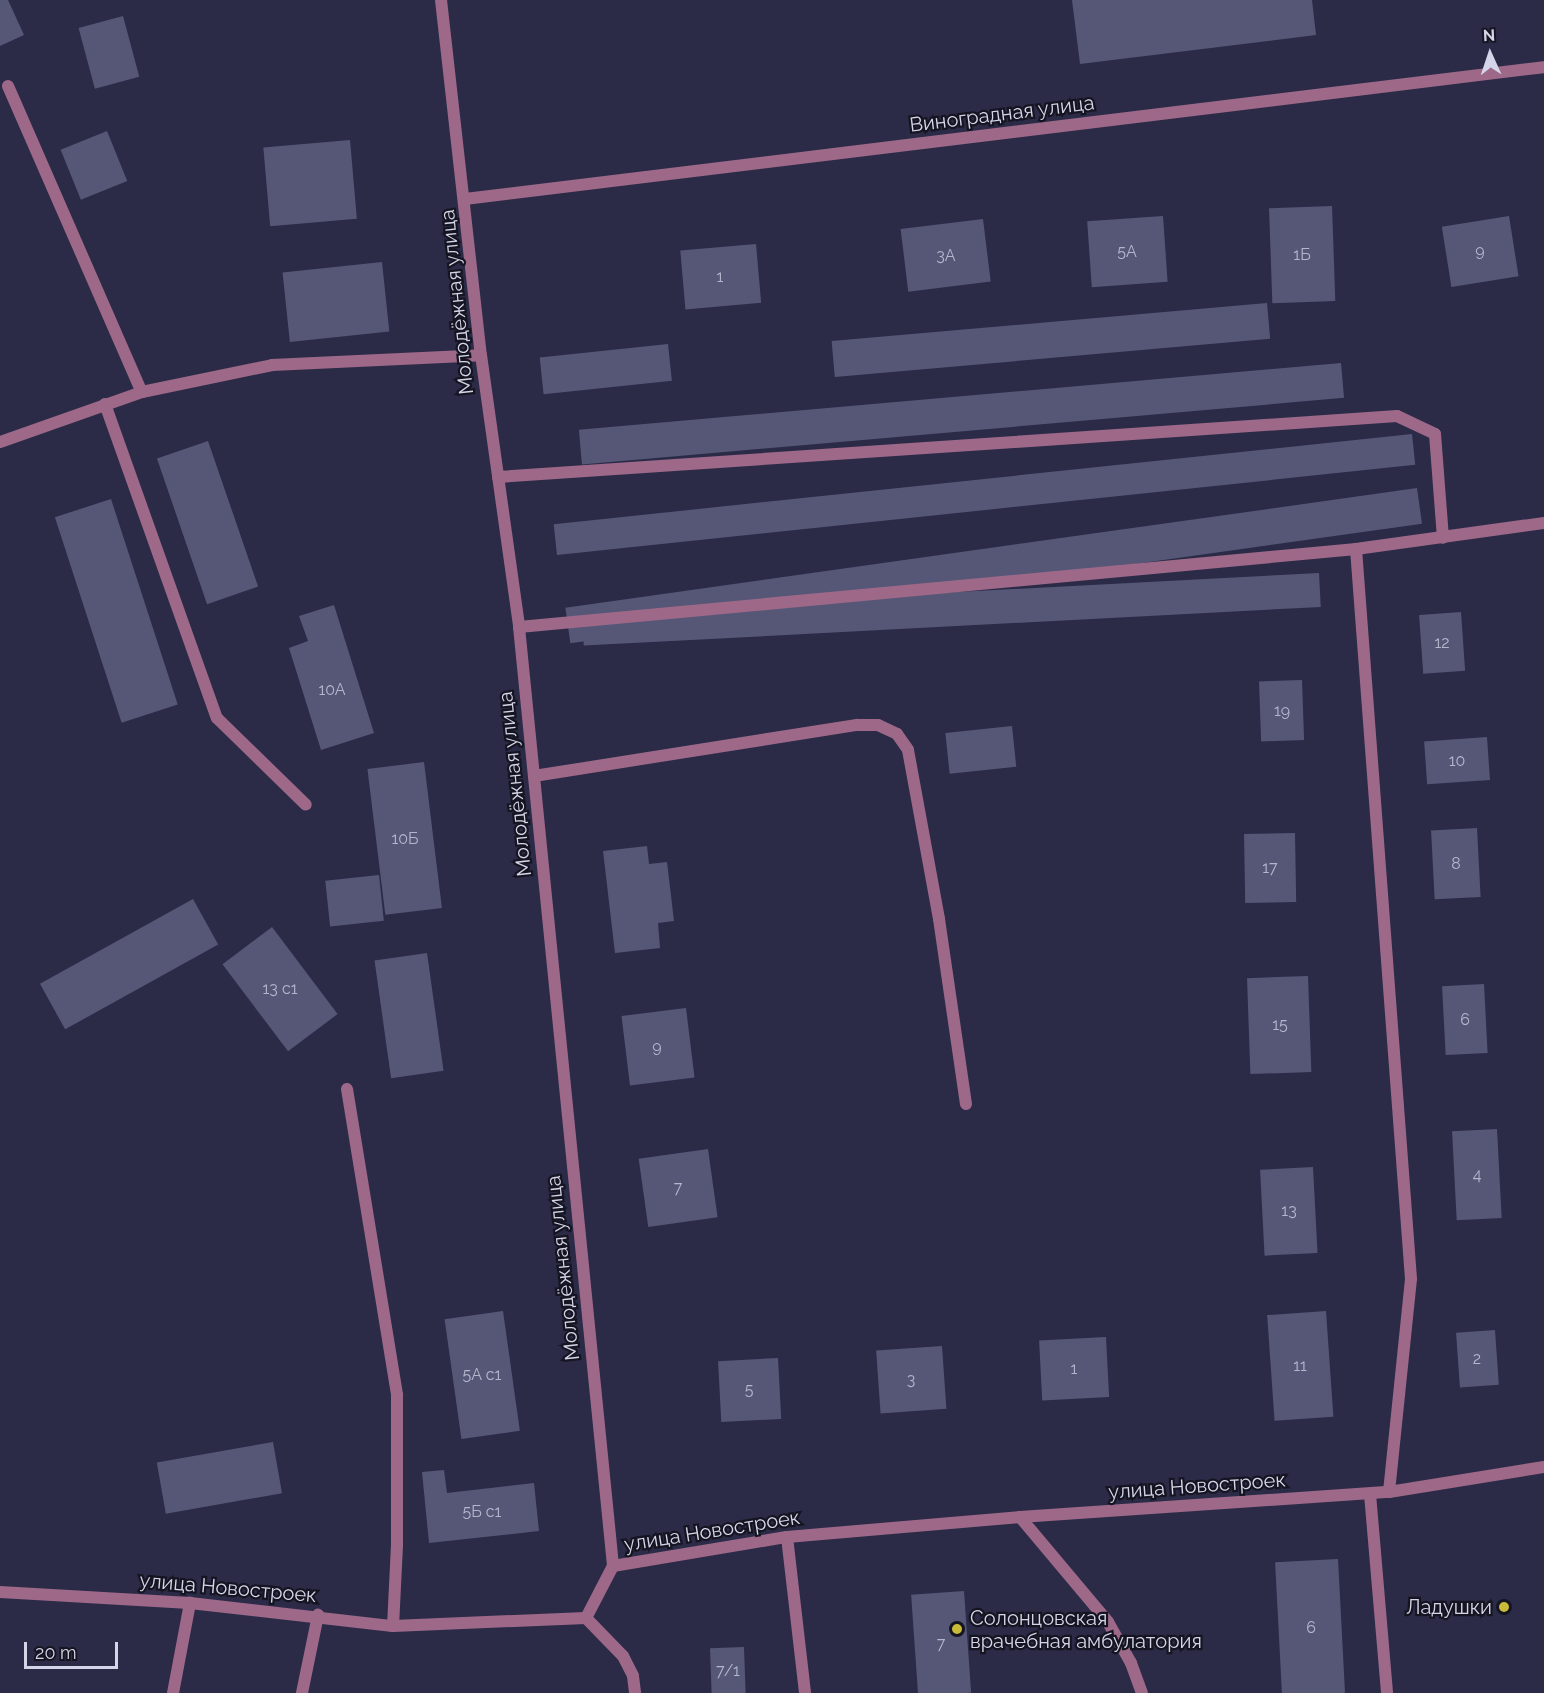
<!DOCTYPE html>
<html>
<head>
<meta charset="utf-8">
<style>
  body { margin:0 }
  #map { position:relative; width:1544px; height:1693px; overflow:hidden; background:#2b2b48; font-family:Raleway,sans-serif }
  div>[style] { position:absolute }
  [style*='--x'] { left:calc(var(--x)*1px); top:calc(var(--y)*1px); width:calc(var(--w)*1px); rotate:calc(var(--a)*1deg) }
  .building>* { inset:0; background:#565777; transform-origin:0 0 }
  .service>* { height:12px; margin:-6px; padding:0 6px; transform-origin:6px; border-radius:6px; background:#9e6989 }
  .minor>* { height:12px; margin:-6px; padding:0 6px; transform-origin:6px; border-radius:6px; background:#9e6989 }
  .tertiary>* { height:12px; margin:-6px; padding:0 6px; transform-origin:6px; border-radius:6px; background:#9e6989 }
  .dots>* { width:16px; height:16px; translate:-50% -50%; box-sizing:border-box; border:3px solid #151522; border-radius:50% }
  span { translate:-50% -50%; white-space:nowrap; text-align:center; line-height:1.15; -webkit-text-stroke:4.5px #151522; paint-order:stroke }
  .number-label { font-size:16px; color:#b4b6cc }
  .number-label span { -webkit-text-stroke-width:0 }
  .street-label { font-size:20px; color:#d4d5e8 }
  .poi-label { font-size:20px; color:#d4d5e8 }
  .right { translate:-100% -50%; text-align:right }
  .left { translate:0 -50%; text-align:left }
  .north { position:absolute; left:1460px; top:24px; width:60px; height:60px; -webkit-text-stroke:4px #151522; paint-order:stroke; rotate:357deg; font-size:16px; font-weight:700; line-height:24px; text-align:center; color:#d4d5e8 }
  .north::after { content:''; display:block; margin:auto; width:21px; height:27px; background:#d4d5e8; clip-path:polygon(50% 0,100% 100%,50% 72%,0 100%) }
  .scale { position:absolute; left:24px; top:1642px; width:94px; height:27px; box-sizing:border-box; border:3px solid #d4d5e8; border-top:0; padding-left:8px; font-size:18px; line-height:21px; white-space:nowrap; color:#d4d5e8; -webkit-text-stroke:4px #151522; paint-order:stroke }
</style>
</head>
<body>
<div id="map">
  <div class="building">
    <i style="clip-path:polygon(0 0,8px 0,24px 35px,0 46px)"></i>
    <i style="clip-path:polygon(1072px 0,1312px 0,1316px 35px,1080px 64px)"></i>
    <i style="left:123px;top:16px;width:63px;height:46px;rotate:75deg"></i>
    <i style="left:107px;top:131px;width:54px;height:50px;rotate:68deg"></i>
    <i style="left:350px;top:140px;width:79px;height:87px;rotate:85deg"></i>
    <i style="left:1332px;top:206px;width:95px;height:63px;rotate:88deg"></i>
    <i style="left:1163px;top:216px;width:66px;height:76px;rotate:86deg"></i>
    <i style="left:1509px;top:216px;width:61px;height:68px;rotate:81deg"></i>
    <i style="left:983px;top:219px;width:63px;height:83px;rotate:83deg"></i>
    <i style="left:756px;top:244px;width:59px;height:76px;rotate:85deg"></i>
    <i style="left:382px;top:262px;width:70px;height:100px;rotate:84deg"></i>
    <i style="left:1267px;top:303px;width:36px;height:437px;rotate:85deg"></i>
    <i style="left:668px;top:344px;width:37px;height:129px;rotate:84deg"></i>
    <i style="left:1341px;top:363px;width:35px;height:765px;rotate:85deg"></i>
    <i style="left:1412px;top:434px;width:31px;height:863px;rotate:84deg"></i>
    <i style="left:208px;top:441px;width:154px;height:54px;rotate:71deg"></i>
    <i style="left:1417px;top:488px;width:36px;height:860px;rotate:82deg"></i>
    <i style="left:111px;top:499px;width:216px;height:59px;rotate:72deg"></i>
    <i style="left:1319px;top:573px;width:34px;height:738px;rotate:87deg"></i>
    <i style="clip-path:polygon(334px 605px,374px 733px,321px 750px,289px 648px,308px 641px,299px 616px)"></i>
    <i style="left:1461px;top:612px;width:59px;height:42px;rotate:86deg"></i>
    <i style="left:1302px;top:680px;width:60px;height:43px;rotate:88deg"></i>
    <i style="left:1012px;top:726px;width:41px;height:67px;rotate:84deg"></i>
    <i style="left:1487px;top:737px;width:43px;height:63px;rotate:86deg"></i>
    <i style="left:424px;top:762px;width:147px;height:57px;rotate:83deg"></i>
    <i style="left:1477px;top:828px;width:69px;height:46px;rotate:87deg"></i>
    <i style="left:1295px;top:833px;width:69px;height:51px;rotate:89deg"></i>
    <i style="clip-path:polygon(647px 846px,649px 864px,667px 862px,674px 921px,658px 923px,660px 948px,615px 953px,603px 851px)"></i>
    <i style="left:379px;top:875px;width:46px;height:54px;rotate:84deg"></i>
    <i style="left:193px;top:899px;width:52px;height:175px;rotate:61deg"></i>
    <i style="left:272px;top:927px;width:109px;height:62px;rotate:53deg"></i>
    <i style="left:427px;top:953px;width:119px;height:53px;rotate:82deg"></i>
    <i style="left:1308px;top:976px;width:96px;height:61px;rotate:88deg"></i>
    <i style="left:1484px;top:984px;width:69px;height:42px;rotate:87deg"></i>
    <i style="left:686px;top:1008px;width:70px;height:65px;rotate:83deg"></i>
    <i style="left:1497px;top:1129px;width:89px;height:45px;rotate:87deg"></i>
    <i style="left:708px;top:1149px;width:69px;height:70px;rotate:82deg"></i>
    <i style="left:1313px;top:1167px;width:86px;height:53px;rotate:87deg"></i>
    <i style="left:503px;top:1311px;width:121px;height:59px;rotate:82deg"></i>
    <i style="left:1326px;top:1311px;width:106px;height:59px;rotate:86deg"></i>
    <i style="left:1495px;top:1330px;width:55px;height:39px;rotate:86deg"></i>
    <i style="left:1106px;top:1337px;width:60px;height:67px;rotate:87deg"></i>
    <i style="left:942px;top:1346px;width:63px;height:66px;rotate:86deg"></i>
    <i style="left:778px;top:1358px;width:61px;height:60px;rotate:87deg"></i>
    <i style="left:273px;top:1442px;width:52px;height:118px;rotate:80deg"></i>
    <i style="clip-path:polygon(444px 1470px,447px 1493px,534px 1483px,539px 1531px,429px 1543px,422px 1472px)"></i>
    <i style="left:1338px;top:1559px;width:134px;height:63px;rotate:87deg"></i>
    <i style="left:964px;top:1591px;width:102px;height:53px;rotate:86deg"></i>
    <i style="left:744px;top:1647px;width:46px;height:34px;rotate:88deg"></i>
  </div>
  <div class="service">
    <i style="--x:8;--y:86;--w:334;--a:66.4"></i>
    <i style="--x:105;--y:404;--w:333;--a:70.4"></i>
    <i style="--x:217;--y:718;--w:124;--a:44.3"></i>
    <i style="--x:498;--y:477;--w:901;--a:-3.88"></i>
    <i style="--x:1397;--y:416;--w:42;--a:25.3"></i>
    <i style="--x:1435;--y:434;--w:104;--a:85.6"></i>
    <i style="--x:1356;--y:549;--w:732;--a:85.69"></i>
    <i style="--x:1411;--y:1279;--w:214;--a:95.9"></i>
    <i style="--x:519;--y:627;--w:841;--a:-5.32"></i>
    <i style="--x:1356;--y:549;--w:190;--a:-7.9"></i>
    <i style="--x:534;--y:776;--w:327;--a:-9"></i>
    <i style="--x:857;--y:725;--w:21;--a:0"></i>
    <i style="--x:878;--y:725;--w:21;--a:25"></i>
    <i style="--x:897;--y:734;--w:19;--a:55"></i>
    <i style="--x:908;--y:750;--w:172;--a:79.6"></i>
    <i style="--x:939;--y:919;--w:187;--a:81.7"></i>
    <i style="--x:347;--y:1089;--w:310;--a:80.7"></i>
    <i style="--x:397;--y:1395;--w:150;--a:90"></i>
    <i style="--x:397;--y:1545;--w:81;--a:92.8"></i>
    <i style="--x:1370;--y:1494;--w:200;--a:85.1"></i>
    <i style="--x:1020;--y:1517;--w:137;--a:50"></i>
    <i style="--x:1108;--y:1622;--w:47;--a:60.7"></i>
    <i style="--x:1131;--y:1663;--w:32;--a:70"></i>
    <i style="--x:787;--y:1537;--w:157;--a:83.4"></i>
    <i style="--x:586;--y:1618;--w:53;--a:45.8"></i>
    <i style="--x:623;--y:1656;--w:22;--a:63"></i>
    <i style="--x:633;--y:1676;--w:17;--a:83"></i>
    <i style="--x:173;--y:1693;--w:92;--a:-79.3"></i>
    <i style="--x:302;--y:1693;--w:80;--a:-78.4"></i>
  </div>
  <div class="minor">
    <i style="--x:441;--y:0;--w:357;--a:83.6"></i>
    <i style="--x:481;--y:355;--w:275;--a:82"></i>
    <i style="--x:519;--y:627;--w:944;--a:84.28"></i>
    <i style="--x:465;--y:199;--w:1087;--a:-6.97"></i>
    <i style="--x:0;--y:442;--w:151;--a:-19.4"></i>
    <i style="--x:142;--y:392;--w:133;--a:-11.7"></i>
    <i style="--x:272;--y:365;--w:209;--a:-2.7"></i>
    <i style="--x:0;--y:1592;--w:190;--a:3.3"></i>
    <i style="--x:190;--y:1603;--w:204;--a:6.5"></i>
    <i style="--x:393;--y:1626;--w:193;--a:-2.4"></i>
    <i style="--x:586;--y:1618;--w:59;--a:-62.6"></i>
    <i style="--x:613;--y:1566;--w:176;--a:-9.5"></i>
    <i style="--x:787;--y:1537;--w:234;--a:-4.9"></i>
    <i style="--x:1020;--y:1517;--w:370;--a:-3.9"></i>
  </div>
  <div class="tertiary">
    <i style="--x:1389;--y:1492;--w:157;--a:-9.2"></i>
  </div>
  <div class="dots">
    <i style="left:1504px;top:1607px;background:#c9ba3a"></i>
    <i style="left:957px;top:1629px;background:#c9ba3a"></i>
  </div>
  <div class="number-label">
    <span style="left:1480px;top:251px">9</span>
    <span style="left:1127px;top:252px">5А</span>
    <span style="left:1302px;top:255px">1Б</span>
    <span style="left:946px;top:256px">3А</span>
    <span style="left:720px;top:277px">1</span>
    <span style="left:1442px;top:643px">12</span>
    <span style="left:332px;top:690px">10А</span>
    <span style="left:1282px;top:711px">19</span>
    <span style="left:1457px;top:761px">10</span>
    <span style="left:405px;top:839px">10Б</span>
    <span style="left:1456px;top:864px">8</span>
    <span style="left:1270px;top:868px">17</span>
    <span style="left:280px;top:989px">13 с1</span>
    <span style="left:1465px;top:1020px">6</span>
    <span style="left:1280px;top:1025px">15</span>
    <span style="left:657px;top:1047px">9</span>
    <span style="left:1477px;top:1175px">4</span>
    <span style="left:678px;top:1188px">7</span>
    <span style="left:1289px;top:1211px">13</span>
    <span style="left:1477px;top:1359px">2</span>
    <span style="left:1300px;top:1366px">11</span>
    <span style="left:1074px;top:1369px">1</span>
    <span style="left:482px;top:1375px">5А с1</span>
    <span style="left:911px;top:1380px">3</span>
    <span style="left:749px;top:1390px">5</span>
    <span style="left:482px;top:1512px">5Б с1</span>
    <span style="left:1311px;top:1628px">6</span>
    <span style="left:941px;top:1644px">7</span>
    <span style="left:728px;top:1671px">7/1</span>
  </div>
  <div class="street-label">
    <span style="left:1002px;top:114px;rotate:-7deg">Виноградная улица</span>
    <span style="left:457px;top:302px;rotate:-96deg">Молодёжная улица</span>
    <span style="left:515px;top:784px;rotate:-96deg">Молодёжная улица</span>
    <span style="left:563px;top:1268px;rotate:-96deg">Молодёжная улица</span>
    <span style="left:1197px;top:1486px;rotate:-4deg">улица Новостроек</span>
    <span style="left:712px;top:1531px;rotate:-9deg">улица Новостроек</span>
    <span style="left:228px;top:1588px;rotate:5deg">улица Новостроек</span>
  </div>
  <div class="poi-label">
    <span class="right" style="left:1492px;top:1607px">Ладушки</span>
    <span class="left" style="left:970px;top:1630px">Солонцовская<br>врачебная амбулатория</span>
  </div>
  <div class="north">N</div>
  <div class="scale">20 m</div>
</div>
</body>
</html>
